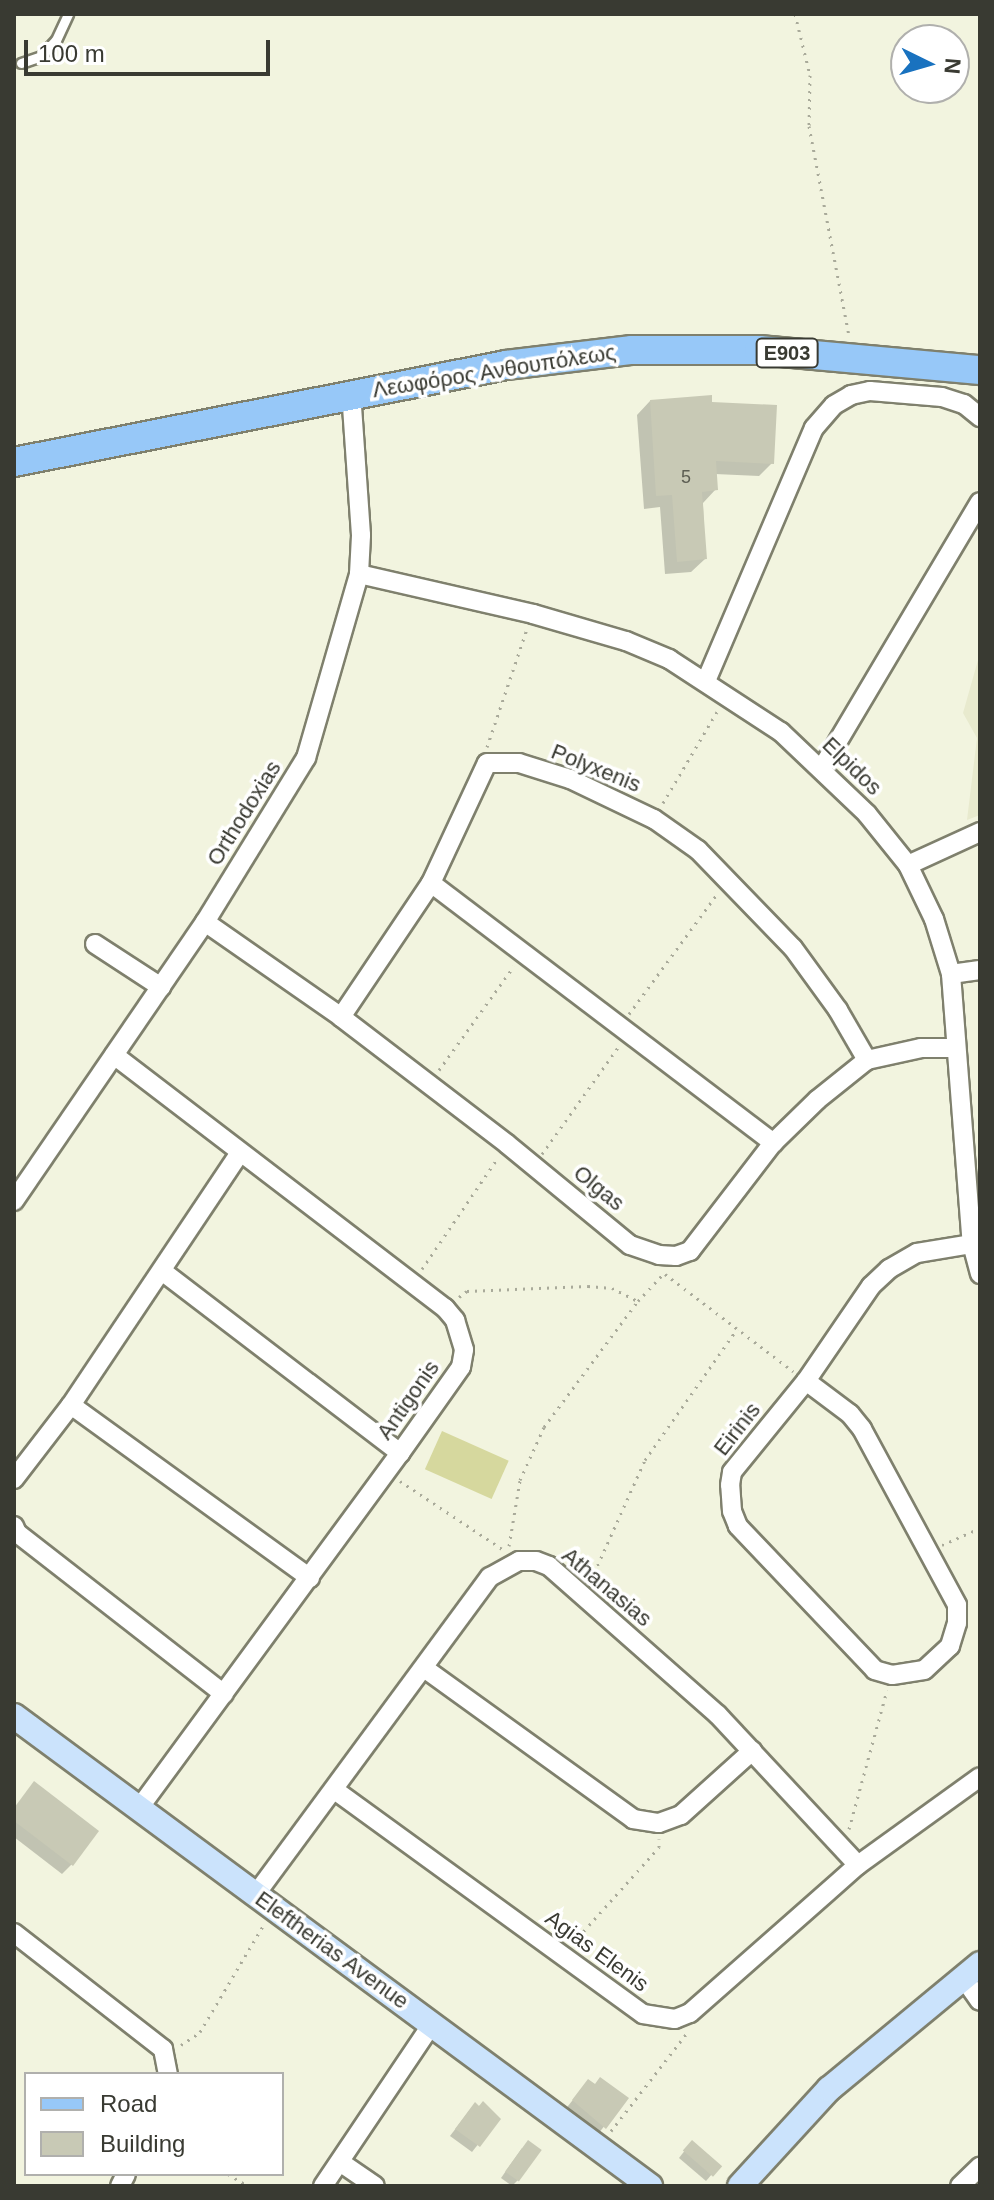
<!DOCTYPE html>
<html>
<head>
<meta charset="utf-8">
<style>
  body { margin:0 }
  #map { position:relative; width:994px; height:2200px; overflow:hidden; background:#f2f4df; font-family:Helvetica,sans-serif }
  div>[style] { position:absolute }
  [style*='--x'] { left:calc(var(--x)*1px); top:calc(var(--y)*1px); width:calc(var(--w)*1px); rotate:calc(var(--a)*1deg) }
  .built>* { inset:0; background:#e8eace }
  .green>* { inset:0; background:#d6d89e; transform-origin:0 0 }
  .shadow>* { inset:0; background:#0003 }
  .building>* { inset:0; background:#c8c9b5; transform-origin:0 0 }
  .path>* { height:3px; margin-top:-1.5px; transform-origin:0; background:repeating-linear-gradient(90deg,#a9aa9a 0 2px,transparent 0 8px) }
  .roads { filter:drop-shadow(2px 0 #7f806d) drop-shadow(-2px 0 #7f806d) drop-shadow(0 2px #7f806d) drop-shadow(0 -2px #7f806d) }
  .service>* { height:9px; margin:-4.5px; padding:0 4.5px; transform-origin:4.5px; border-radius:4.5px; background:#fff }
  .minor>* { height:18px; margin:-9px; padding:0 9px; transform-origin:9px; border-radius:9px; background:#fff }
  .secondary>* { height:24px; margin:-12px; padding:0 12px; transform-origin:12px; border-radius:12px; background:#cbe3fc }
  .primary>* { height:28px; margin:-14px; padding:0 14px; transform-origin:14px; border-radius:14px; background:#97c8f8 }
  span { translate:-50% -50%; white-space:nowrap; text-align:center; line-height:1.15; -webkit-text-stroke:7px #fff; paint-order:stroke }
  .number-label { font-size:18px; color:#5d5e53 }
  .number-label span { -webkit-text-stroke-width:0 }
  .shield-label span { padding:2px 6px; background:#fff; border:2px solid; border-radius:6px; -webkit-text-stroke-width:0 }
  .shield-label { font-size:20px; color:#393a32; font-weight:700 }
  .street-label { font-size:22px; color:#393a32 }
  .frame { position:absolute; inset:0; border:16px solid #393a32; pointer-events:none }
  .legend { position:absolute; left:24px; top:2072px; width:260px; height:104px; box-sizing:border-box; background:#fff; border:2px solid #b0b0ad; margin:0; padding:10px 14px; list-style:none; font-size:24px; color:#393a32 }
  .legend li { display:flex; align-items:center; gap:16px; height:40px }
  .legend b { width:40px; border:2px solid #b0b0ad }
  .north { position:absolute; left:890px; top:24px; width:80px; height:80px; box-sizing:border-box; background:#fff; border:2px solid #b0b0ad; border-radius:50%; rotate:95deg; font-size:22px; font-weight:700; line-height:32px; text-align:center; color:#393a32 }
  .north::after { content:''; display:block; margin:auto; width:28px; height:36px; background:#1972bf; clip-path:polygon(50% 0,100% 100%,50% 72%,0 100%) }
  .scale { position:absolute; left:24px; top:40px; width:246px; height:36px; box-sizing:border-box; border:4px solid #393a32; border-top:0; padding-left:10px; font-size:24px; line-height:28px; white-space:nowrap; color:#393a32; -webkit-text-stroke:6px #fff; paint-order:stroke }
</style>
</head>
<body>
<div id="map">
  <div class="built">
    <i style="clip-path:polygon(980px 653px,980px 815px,967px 820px,977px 738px,963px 713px)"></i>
  </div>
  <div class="green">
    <i style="left:442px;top:1431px;width:73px;height:42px;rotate:24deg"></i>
  </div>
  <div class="shadow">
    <i style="clip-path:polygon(650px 401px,710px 404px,772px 463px,759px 476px,715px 474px,716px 489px,703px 503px,705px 559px,691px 572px,665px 574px,660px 507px,644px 509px,637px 415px)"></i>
    <i style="clip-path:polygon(14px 1808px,72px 1864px,62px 1874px,14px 1837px)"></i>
    <i style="clip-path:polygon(588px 2081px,626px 2098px,595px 2138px,564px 2111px)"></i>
    <i style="clip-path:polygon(483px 2104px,498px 2119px,472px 2152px,450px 2136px,469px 2111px)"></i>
    <i style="clip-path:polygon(522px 2148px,518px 2180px,512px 2186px,501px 2178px)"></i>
    <i style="clip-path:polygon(686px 2149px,719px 2166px,706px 2181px,679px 2158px)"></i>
  </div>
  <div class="building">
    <i style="clip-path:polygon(712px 395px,712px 402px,777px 405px,774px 464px,716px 461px,718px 490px,702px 492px,707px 559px,677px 562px,672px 495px,656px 496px,650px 400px)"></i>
    <i style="clip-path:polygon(34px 1781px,99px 1831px,73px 1866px,14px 1821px,14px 1808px)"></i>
    <i style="clip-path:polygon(600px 2077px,629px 2098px,606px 2129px,572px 2100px,588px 2079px,595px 2084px)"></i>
    <i style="clip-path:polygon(483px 2101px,501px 2119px,480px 2147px,455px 2129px,475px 2102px,479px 2106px)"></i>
    <i style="left:528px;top:2140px;width:17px;height:39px;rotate:36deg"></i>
    <i style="left:692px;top:2140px;width:40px;height:14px;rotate:41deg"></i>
  </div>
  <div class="path">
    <i style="--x:795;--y:14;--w:63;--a:76.2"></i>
    <i style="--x:810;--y:75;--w:51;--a:91.1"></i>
    <i style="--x:809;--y:126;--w:214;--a:79.2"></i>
    <i style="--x:487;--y:747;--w:125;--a:-71.3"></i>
    <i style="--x:663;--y:803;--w:108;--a:-59.4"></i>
    <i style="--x:629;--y:1014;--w:149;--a:-53.7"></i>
    <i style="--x:439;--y:1070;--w:128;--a:-54.2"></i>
    <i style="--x:542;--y:1154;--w:133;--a:-54.5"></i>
    <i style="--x:422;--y:1269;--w:133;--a:-55.7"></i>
    <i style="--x:665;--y:1274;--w:161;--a:37.2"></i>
    <i style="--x:459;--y:1297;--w:10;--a:-37"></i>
    <i style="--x:467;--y:1291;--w:121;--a:-2.4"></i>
    <i style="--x:588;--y:1286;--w:24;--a:5"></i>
    <i style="--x:612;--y:1288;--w:29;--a:27"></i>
    <i style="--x:400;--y:1481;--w:125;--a:33.6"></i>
    <i style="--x:942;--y:1545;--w:42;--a:-24.1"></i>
    <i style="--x:509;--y:1546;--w:67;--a:-80.5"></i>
    <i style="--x:520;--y:1480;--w:58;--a:-65.6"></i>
    <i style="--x:544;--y:1427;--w:157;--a:-53.3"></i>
    <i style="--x:638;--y:1301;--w:38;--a:-47"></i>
    <i style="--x:591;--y:1580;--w:132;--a:-65.8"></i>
    <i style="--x:645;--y:1460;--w:160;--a:-54.9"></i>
    <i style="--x:849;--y:1829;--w:144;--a:-74.7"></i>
    <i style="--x:573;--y:1943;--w:129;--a:-48.1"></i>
    <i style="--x:659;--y:1847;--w:8;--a:-90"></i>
    <i style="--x:181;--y:2045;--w:23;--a:-34"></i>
    <i style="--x:200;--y:2032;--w:126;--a:-59.3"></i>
    <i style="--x:611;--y:2131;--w:124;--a:-52.2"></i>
    <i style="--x:228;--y:2174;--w:23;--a:31"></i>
  </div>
  <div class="roads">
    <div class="service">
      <i style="--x:21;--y:63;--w:21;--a:-19"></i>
      <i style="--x:41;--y:56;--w:22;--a:-47"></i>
      <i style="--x:56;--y:40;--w:29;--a:-65"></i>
    </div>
    <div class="minor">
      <i style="--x:359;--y:574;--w:179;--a:12.9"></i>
      <i style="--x:533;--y:614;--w:97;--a:16.2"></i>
      <i style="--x:626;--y:641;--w:47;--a:22.7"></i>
      <i style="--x:669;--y:659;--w:134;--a:33.1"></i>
      <i style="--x:781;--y:732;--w:119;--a:43.6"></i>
      <i style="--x:867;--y:814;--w:65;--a:51.2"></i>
      <i style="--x:908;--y:865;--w:60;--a:64.3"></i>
      <i style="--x:934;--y:919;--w:58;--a:72.8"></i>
      <i style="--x:951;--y:974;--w:271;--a:85.6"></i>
      <i style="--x:972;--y:1244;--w:31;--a:75"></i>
      <i style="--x:706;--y:681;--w:275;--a:-66.9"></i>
      <i style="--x:814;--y:428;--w:30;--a:-49"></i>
      <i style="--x:834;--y:405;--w:20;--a:-30"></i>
      <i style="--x:851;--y:395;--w:19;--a:-12"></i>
      <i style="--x:870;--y:391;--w:72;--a:4.8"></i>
      <i style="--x:942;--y:397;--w:23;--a:18"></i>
      <i style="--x:964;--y:404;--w:21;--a:39"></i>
      <i style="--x:822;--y:768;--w:309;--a:-59.3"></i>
      <i style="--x:908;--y:865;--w:79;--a:-24.6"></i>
      <i style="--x:431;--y:883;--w:430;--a:37.2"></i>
      <i style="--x:205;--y:922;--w:166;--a:34.9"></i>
      <i style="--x:341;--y:1017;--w:209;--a:37.4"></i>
      <i style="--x:507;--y:1144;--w:159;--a:39.4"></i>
      <i style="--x:630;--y:1245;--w:31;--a:19"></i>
      <i style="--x:659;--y:1255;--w:17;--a:3"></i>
      <i style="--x:676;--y:1256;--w:15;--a:-20"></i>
      <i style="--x:690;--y:1251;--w:136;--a:-52.5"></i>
      <i style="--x:773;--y:1143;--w:62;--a:-44.3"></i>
      <i style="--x:817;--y:1100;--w:64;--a:-38.7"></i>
      <i style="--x:867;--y:1060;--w:55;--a:-12.5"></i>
      <i style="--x:921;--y:1048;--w:34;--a:0"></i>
      <i style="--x:95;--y:944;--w:79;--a:33.1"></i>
      <i style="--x:951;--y:974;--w:29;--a:-8"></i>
      <i style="--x:341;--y:1017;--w:161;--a:-56.1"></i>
      <i style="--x:431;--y:883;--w:132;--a:-65"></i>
      <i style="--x:487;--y:763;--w:32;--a:0"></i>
      <i style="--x:519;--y:763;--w:53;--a:17.4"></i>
      <i style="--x:570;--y:779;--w:93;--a:25.5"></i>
      <i style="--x:654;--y:819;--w:54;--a:35.2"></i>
      <i style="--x:698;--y:850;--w:136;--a:45.9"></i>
      <i style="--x:793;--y:948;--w:77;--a:54"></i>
      <i style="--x:838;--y:1010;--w:58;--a:59.9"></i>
      <i style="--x:114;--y:1055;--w:417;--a:37.4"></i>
      <i style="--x:445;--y:1308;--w:16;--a:50"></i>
      <i style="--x:455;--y:1320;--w:31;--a:73"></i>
      <i style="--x:464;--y:1350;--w:17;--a:100"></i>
      <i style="--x:461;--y:1367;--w:105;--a:125.3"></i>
      <i style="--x:400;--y:1453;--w:443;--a:126.3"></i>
      <i style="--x:14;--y:1201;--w:338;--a:-55.6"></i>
      <i style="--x:205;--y:922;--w:193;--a:-58.4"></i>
      <i style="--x:306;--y:758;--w:191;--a:-73.9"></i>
      <i style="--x:359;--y:574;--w:39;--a:-87"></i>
      <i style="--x:361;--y:535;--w:142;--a:-94"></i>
      <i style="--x:162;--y:1271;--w:300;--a:37.4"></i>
      <i style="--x:806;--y:1381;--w:55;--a:36.9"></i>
      <i style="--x:850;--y:1414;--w:19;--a:51"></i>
      <i style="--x:862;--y:1429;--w:200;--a:61.6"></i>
      <i style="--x:957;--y:1605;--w:18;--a:90"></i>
      <i style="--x:957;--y:1623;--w:24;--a:107"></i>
      <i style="--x:950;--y:1646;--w:35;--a:137"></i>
      <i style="--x:924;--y:1670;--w:32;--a:171"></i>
      <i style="--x:892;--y:1675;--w:18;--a:-164"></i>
      <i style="--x:875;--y:1670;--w:199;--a:-133.6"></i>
      <i style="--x:738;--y:1526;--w:16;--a:-112"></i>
      <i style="--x:732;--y:1511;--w:26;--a:-94"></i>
      <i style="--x:730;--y:1485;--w:13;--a:-81"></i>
      <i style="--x:732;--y:1472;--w:117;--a:-50.9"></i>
      <i style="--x:806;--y:1381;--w:115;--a:-55.6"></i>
      <i style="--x:871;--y:1286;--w:25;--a:-43"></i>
      <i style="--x:889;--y:1269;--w:32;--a:-30"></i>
      <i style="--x:917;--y:1253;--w:56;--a:-9.3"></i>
      <i style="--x:71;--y:1405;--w:295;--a:35.9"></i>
      <i style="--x:14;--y:1479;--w:93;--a:-52.4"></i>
      <i style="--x:71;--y:1405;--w:303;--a:-56.2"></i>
      <i style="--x:14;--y:1526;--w:8;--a:67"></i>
      <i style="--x:17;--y:1533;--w:262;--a:37.9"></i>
      <i style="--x:424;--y:1668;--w:258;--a:35.8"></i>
      <i style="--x:633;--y:1819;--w:26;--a:9"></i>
      <i style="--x:659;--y:1823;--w:23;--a:-20"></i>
      <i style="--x:681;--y:1815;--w:96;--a:-42"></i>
      <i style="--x:336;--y:1791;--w:379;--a:36"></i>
      <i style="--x:643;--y:2014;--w:32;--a:9"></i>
      <i style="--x:675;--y:2019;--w:16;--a:-22"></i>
      <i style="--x:690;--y:2013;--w:224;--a:-41.4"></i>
      <i style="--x:858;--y:1865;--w:150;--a:-35.8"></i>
      <i style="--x:256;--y:1894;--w:394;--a:-53.6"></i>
      <i style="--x:490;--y:1577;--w:33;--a:-29"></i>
      <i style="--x:519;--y:1561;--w:17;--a:0"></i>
      <i style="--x:536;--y:1561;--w:14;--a:21"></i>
      <i style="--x:549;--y:1566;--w:225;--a:41.4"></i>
      <i style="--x:718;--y:1715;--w:205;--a:47"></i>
      <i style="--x:14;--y:1933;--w:189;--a:37.9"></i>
      <i style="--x:163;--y:2049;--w:25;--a:79"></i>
      <i style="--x:963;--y:1977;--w:29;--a:55"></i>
      <i style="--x:340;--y:2162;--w:42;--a:34.4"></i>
      <i style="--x:120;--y:2186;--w:13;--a:-63"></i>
      <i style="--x:323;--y:2186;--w:195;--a:-56.1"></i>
      <i style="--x:960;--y:2186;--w:28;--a:-44"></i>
    </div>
    <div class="secondary">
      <i style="--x:14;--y:1716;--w:791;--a:36.46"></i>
      <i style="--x:740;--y:2186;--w:132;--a:-47.5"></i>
      <i style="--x:829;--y:2089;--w:196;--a:-39.6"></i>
    </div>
    <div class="primary">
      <i style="--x:14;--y:462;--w:501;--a:-11.15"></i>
      <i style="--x:506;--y:365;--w:127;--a:-6.8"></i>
      <i style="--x:632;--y:350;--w:127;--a:0"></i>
      <i style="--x:759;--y:350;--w:222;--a:5.2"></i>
    </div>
  </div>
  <div class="number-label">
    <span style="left:686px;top:477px">5</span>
  </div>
  <div class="shield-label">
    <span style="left:787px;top:353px">E903</span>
  </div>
  <div class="street-label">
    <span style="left:494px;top:371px;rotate:-9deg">Λεωφόρος Ανθουπόλεως</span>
    <span style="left:852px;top:766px;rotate:44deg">Elpidos</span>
    <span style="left:596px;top:768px;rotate:22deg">Polyxenis</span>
    <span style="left:244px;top:813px;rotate:-58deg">Orthodoxias</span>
    <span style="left:599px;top:1188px;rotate:39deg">Olgas</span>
    <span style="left:408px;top:1400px;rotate:-55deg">Antigonis</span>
    <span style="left:737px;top:1429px;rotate:-52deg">Eirinis</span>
    <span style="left:607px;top:1587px;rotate:40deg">Athanasias</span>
    <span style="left:332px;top:1950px;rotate:36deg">Eleftherias Avenue</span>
    <span style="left:597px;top:1951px;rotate:36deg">Agias Elenis</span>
  </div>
  <div class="frame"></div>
  <ul class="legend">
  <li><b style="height:10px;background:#97c8f8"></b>Road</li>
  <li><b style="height:22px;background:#c8c9b5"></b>Building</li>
  </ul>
  <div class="north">N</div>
  <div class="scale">100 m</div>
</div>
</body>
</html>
